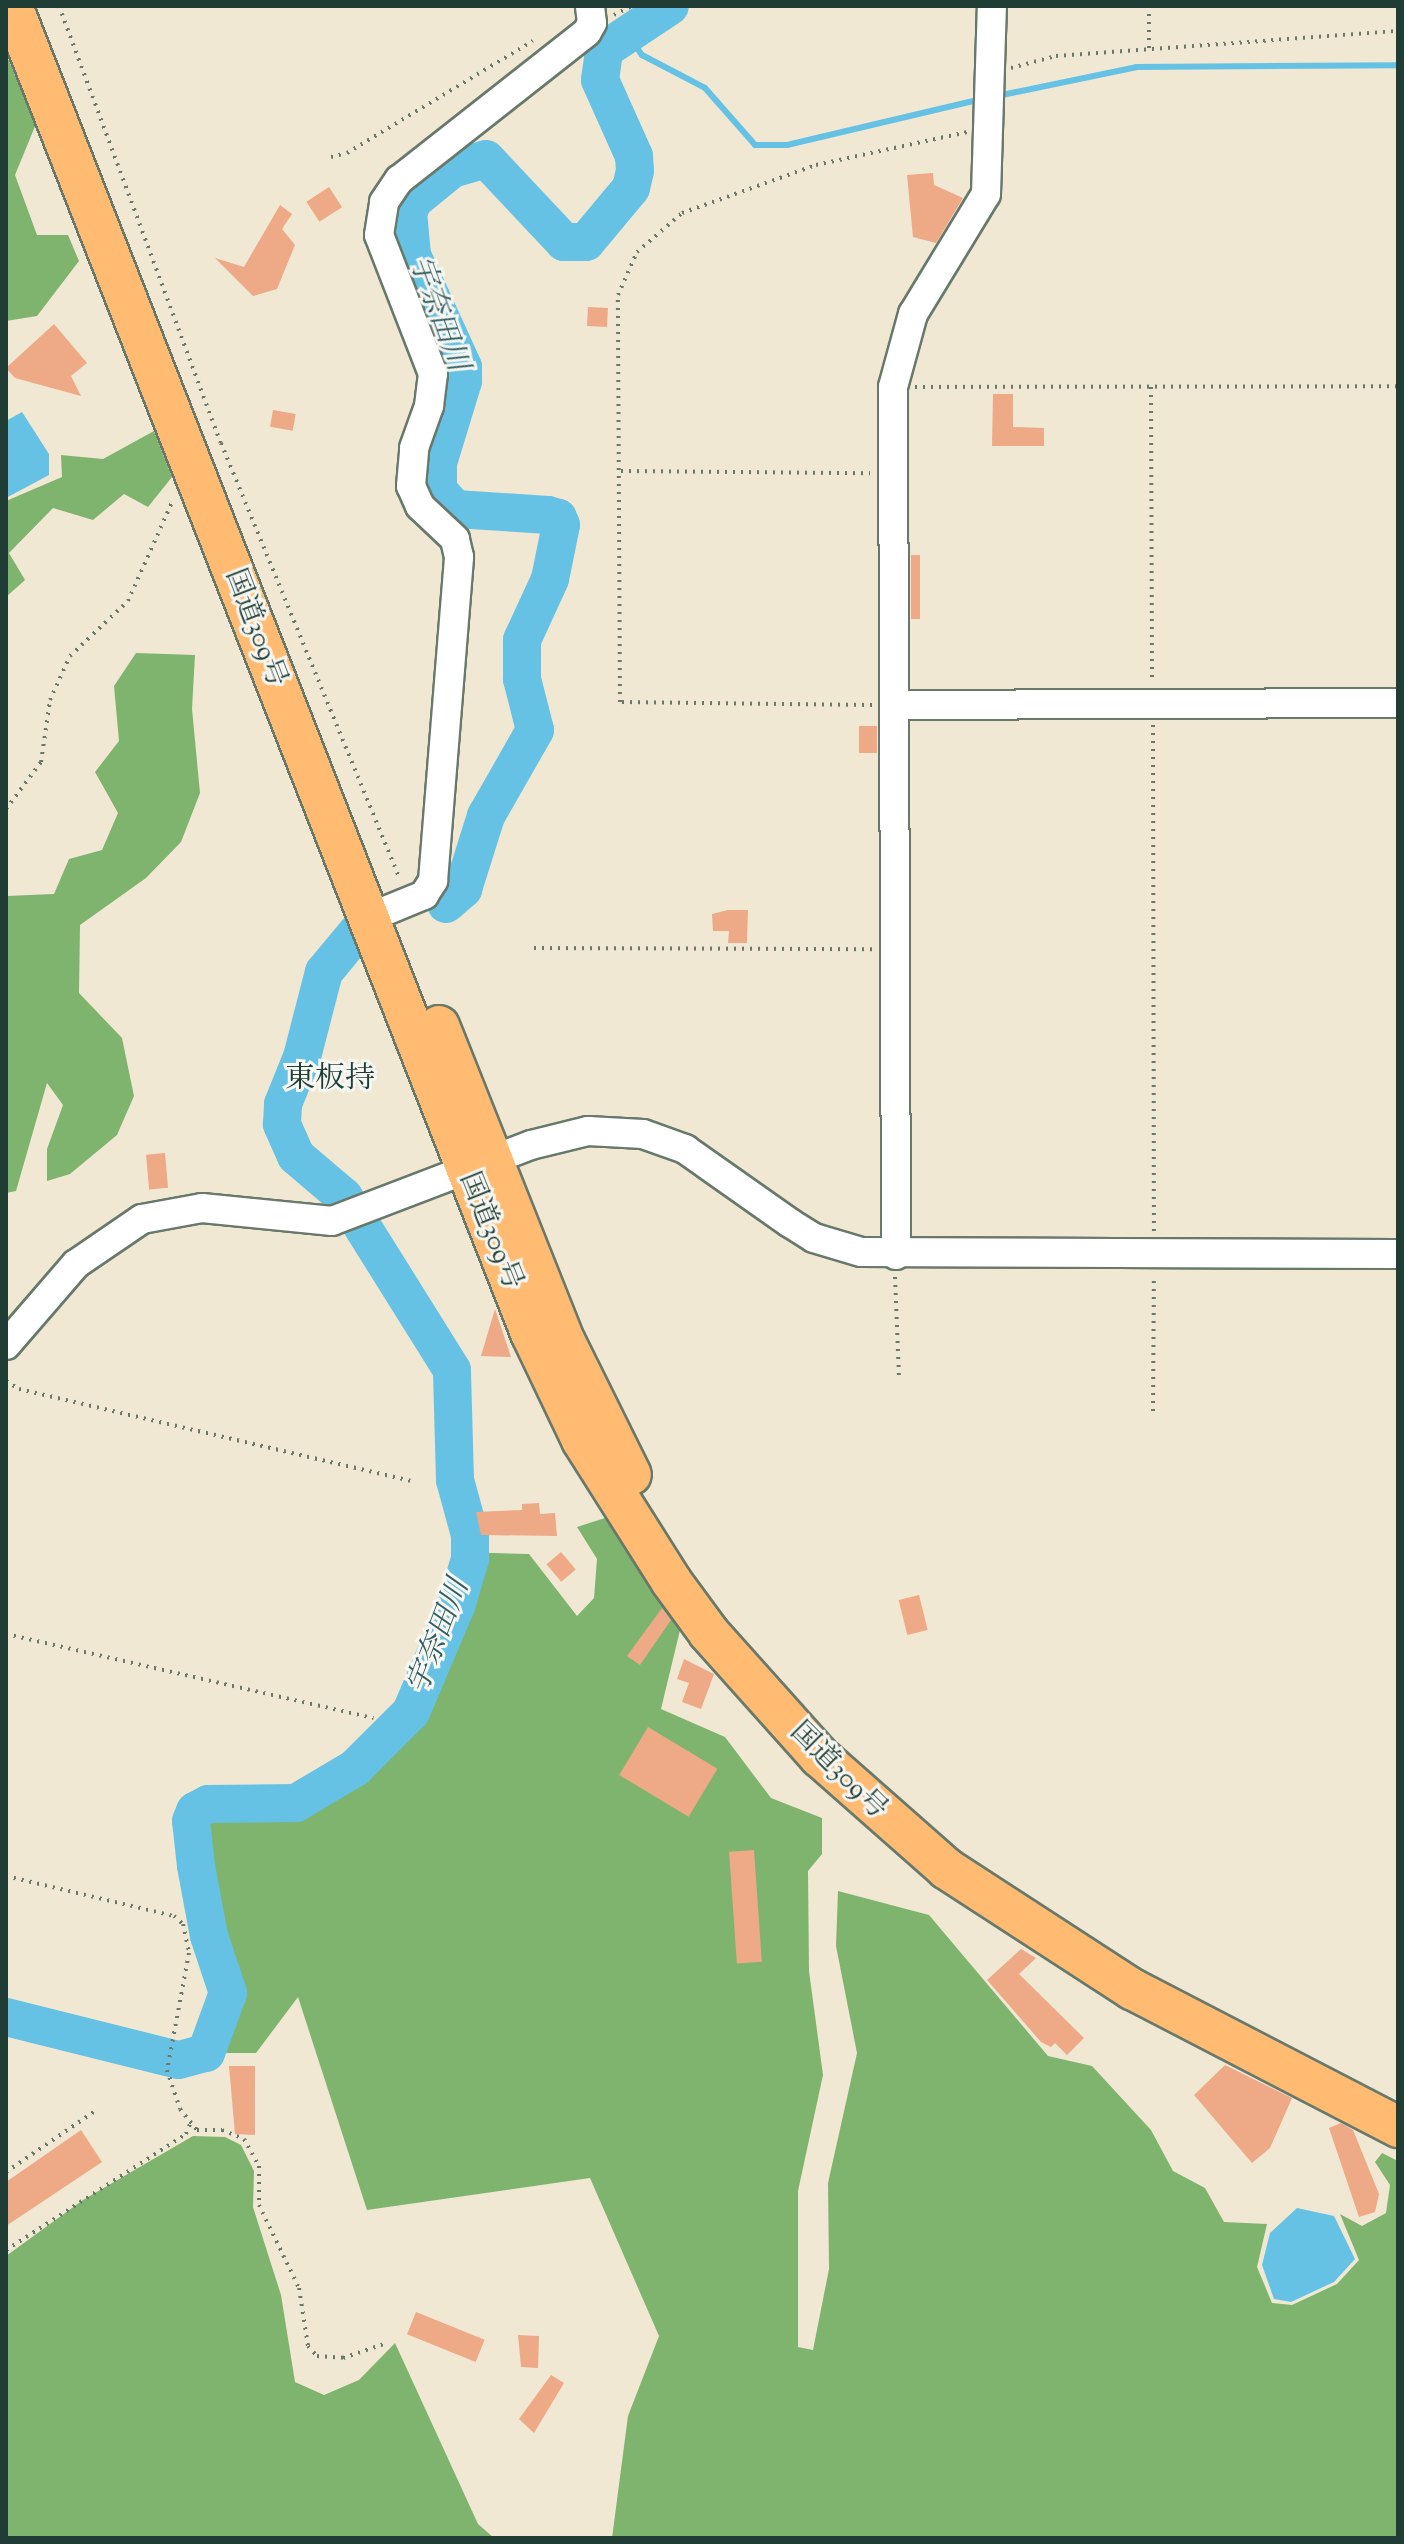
<!DOCTYPE html>
<html>
<head>
<meta charset="utf-8">
<style>
  body { margin:0 }
  #map { position:relative; width:1404px; height:2544px; overflow:hidden; background:#f0e8d2; font-family:"Sorts Mill Goudy","Noto Serif JP",serif }
  div>[style] { position:absolute }
  [style*='--x'] { left:calc(var(--x)*1px); top:calc(var(--y)*1px); width:calc(var(--w)*1px); rotate:calc(var(--a)*1deg) }
  .forest>* { inset:0; background:#7fb46f }
  .water>* { inset:0; background:#66c2e4 }
  .stream>* { height:6px; margin:-3px; padding:0 3px; transform-origin:3px; border-radius:3px; background:#66c2e4 }
  .river>* { height:38px; margin:-19px; padding:0 19px; transform-origin:19px; border-radius:19px; background:#66c2e4 }
  .building>* { inset:0; background:#eea987; transform-origin:0 0 }
  .path>* { height:4px; margin-top:-2px; transform-origin:0; background:repeating-linear-gradient(90deg,#68796b 0 2px,transparent 0 8px) }
  .roads { filter:drop-shadow(2px 0 #68796b) drop-shadow(-2px 0 #68796b) drop-shadow(0 2px #68796b) drop-shadow(0 -2px #68796b) }
  .minor>* { height:28px; margin:-14px; padding:0 14px; transform-origin:14px; border-radius:14px; background:#fff }
  .highway>* { height:40px; margin:-20px; padding:0 20px; transform-origin:20px; border-radius:20px; background:#ffbb71 }
  span { translate:-50% -50%; white-space:nowrap; text-align:center; line-height:1.15; -webkit-text-stroke:6px #f6f6f2; paint-order:stroke }
  .street-label { font-size:28px; color:#1f3d34 }
  .water-label { font-size:30px; color:#315e60; font-style:italic }
  .neighbourhood-label { font-size:30px; color:#1f3d34 }
  .frame { position:absolute; inset:0; border:8px solid #1f3d34; pointer-events:none }
</style>
</head>
<body>
<div id="map">
  <div class="forest">
    <i style="clip-path:polygon(6px 54px,36px 124px,15px 175px,37px 235px,68px 235px,79px 261px,37px 316px,6px 321px)"></i>
    <i style="clip-path:polygon(154px 431px,172px 477px,148px 507px,124px 494px,93px 520px,53px 508px,9px 553px,25px 580px,6px 597px,6px 501px,62px 477px,61px 455px,103px 459px)"></i>
    <i style="clip-path:polygon(136px 653px,195px 655px,192px 709px,200px 793px,181px 842px,146px 878px,80px 925px,79px 993px,122px 1038px,134px 1096px,117px 1135px,70px 1174px,47px 1181px,47px 1149px,63px 1105px,47px 1083px,16px 1191px,6px 1193px,6px 896px,54px 894px,69px 859px,102px 850px,118px 813px,95px 772px,119px 741px,114px 686px)"></i>
    <i style="clip-path:polygon(608px 1517px,681px 1626px,661px 1709px,725px 1737px,771px 1798px,822px 1818px,822px 1854px,808px 1871px,809px 1971px,823px 2075px,798px 2191px,798px 2347px,813px 2350px,829px 2269px,828px 2183px,857px 2053px,836px 1946px,838px 1891px,929px 1915px,1048px 2056px,1092px 2066px,1151px 2130px,1173px 2171px,1205px 2188px,1224px 2222px,1267px 2224px,1257px 2267px,1272px 2303px,1292px 2305px,1337px 2284px,1359px 2260px,1340px 2214px,1362px 2226px,1386px 2213px,1390px 2185px,1375px 2162px,1382px 2153px,1398px 2161px,1398px 2538px,612px 2538px,628px 2416px,659px 2336px,590px 2178px,367px 2210px,298px 1997px,256px 2053px,215px 2053px,214px 2036px,234px 2003px,233px 1957px,197px 1859px,189px 1827px,195px 1815px,208px 1799px,299px 1794px,380px 1741px,415px 1705px,450px 1609px,461px 1552px,529px 1554px,577px 1616px,594px 1598px,597px 1559px,577px 1527px)"></i>
    <i style="clip-path:polygon(193px 2136px,225px 2137px,241px 2145px,254px 2171px,253px 2207px,281px 2295px,295px 2382px,324px 2395px,359px 2380px,395px 2343px,478px 2524px,494px 2538px,6px 2538px,6px 2256px,83px 2200px)"></i>
  </div>
  <div class="water">
    <i style="clip-path:polygon(22px 412px,49px 454px,49px 475px,6px 498px,6px 421px)"></i>
    <i style="clip-path:polygon(1297px 2208px,1334px 2216px,1355px 2259px,1334px 2282px,1291px 2302px,1274px 2299px,1262px 2265px,1270px 2233px)"></i>
  </div>
  <div class="stream">
    <i style="--x:627;--y:33;--w:27;--a:56"></i>
    <i style="--x:642;--y:55;--w:71;--a:27.6"></i>
    <i style="--x:705;--y:88;--w:76;--a:48.7"></i>
    <i style="--x:755;--y:145;--w:32;--a:0"></i>
    <i style="--x:787;--y:145;--w:200;--a:-13.3"></i>
    <i style="--x:997;--y:96;--w:143;--a:-11.7"></i>
    <i style="--x:1137;--y:67;--w:261;--a:-0.4"></i>
  </div>
  <div class="river">
    <i style="--x:446;--y:904;--w:23;--a:-41"></i>
    <i style="--x:463;--y:889;--w:77;--a:-72.5"></i>
    <i style="--x:486;--y:816;--w:99;--a:-60.3"></i>
    <i style="--x:535;--y:730;--w:53;--a:-104.3"></i>
    <i style="--x:522;--y:679;--w:39;--a:-90"></i>
    <i style="--x:522;--y:640;--w:67;--a:-65.3"></i>
    <i style="--x:550;--y:579;--w:55;--a:-78.5"></i>
    <i style="--x:561;--y:525;--w:8;--a:-113"></i>
    <i style="--x:558;--y:518;--w:10;--a:-163"></i>
    <i style="--x:548;--y:515;--w:93;--a:-176.3"></i>
    <i style="--x:455;--y:509;--w:25;--a:-132"></i>
    <i style="--x:438;--y:490;--w:27;--a:-90"></i>
    <i style="--x:438;--y:463;--w:86;--a:-73"></i>
    <i style="--x:463;--y:381;--w:14;--a:-90"></i>
    <i style="--x:463;--y:367;--w:123;--a:-114.5"></i>
    <i style="--x:412;--y:255;--w:43;--a:-95.3"></i>
    <i style="--x:408;--y:212;--w:13;--a:-63"></i>
    <i style="--x:414;--y:200;--w:49;--a:-39.2"></i>
    <i style="--x:452;--y:169;--w:35;--a:-16"></i>
    <i style="--x:486;--y:159;--w:114;--a:46.8"></i>
    <i style="--x:564;--y:242;--w:22;--a:0"></i>
    <i style="--x:586;--y:242;--w:70;--a:-50.2"></i>
    <i style="--x:631;--y:188;--w:17;--a:-77"></i>
    <i style="--x:635;--y:171;--w:15;--a:-94"></i>
    <i style="--x:634;--y:156;--w:83;--a:-114.1"></i>
    <i style="--x:600;--y:80;--w:30;--a:-82"></i>
    <i style="--x:604;--y:50;--w:79;--a:-33.7"></i>
    <i style="--x:6;--y:2017;--w:178;--a:14"></i>
    <i style="--x:179;--y:2060;--w:28;--a:-15"></i>
    <i style="--x:206;--y:2053;--w:64;--a:-69.9"></i>
    <i style="--x:228;--y:1993;--w:60;--a:-108.4"></i>
    <i style="--x:209;--y:1936;--w:71;--a:-100.5"></i>
    <i style="--x:196;--y:1866;--w:45;--a:-96.3"></i>
    <i style="--x:191;--y:1821;--w:11;--a:-68"></i>
    <i style="--x:195;--y:1811;--w:15;--a:-28"></i>
    <i style="--x:208;--y:1804;--w:88;--a:-0.7"></i>
    <i style="--x:296;--y:1803;--w:69;--a:-30.7"></i>
    <i style="--x:355;--y:1768;--w:79;--a:-45"></i>
    <i style="--x:411;--y:1712;--w:115;--a:-67"></i>
    <i style="--x:456;--y:1606;--w:49;--a:-73.4"></i>
    <i style="--x:470;--y:1559;--w:24;--a:-90"></i>
    <i style="--x:470;--y:1535;--w:57;--a:-105.3"></i>
    <i style="--x:455;--y:1480;--w:110;--a:-91.6"></i>
    <i style="--x:452;--y:1370;--w:204;--a:-122"></i>
    <i style="--x:344;--y:1197;--w:63;--a:-139.5"></i>
    <i style="--x:296;--y:1156;--w:35;--a:-114"></i>
    <i style="--x:282;--y:1124;--w:20;--a:-87"></i>
    <i style="--x:283;--y:1104;--w:51;--a:-68"></i>
    <i style="--x:302;--y:1057;--w:88;--a:-75.5"></i>
    <i style="--x:324;--y:972;--w:53;--a:-50.3"></i>
  </div>
  <div class="building">
    <i style="clip-path:polygon(933px 173px,934px 185px,963px 198px,936px 243px,913px 237px,907px 175px)"></i>
    <i style="left:329px;top:187px;width:24px;height:27px;rotate:57deg"></i>
    <i style="clip-path:polygon(280px 205px,292px 214px,282px 229px,295px 245px,277px 289px,253px 296px,215px 258px,244px 267px)"></i>
    <i style="left:588px;top:307px;width:20px;height:19px;rotate:3deg"></i>
    <i style="clip-path:polygon(54px 324px,87px 363px,71px 376px,81px 396px,15px 378px,6px 368px)"></i>
    <i style="clip-path:polygon(993px 394px,1013px 394px,1013px 427px,1044px 428px,1044px 446px,992px 446px)"></i>
    <i style="left:273px;top:410px;width:23px;height:17px;rotate:10deg"></i>
    <i style="left:911px;top:555px;width:9px;height:64px"></i>
    <i style="left:859px;top:726px;width:18px;height:27px"></i>
    <i style="clip-path:polygon(728px 910px,748px 910px,747px 943px,728px 943px,729px 931px,713px 931px,712px 914px)"></i>
    <i style="left:165px;top:1153px;width:35px;height:19px;rotate:85deg"></i>
    <i style="clip-path:polygon(495px 1309px,511px 1357px,481px 1356px)"></i>
    <i style="clip-path:polygon(539px 1503px,540px 1514px,555px 1513px,557px 1536px,481px 1535px,476px 1512px,522px 1510px,522px 1504px)"></i>
    <i style="left:561px;top:1552px;width:23px;height:19px;rotate:50deg"></i>
    <i style="left:919px;top:1595px;width:36px;height:21px;rotate:76deg"></i>
    <i style="clip-path:polygon(662px 1608px,671px 1620px,640px 1665px,627px 1656px)"></i>
    <i style="clip-path:polygon(684px 1659px,714px 1674px,701px 1709px,682px 1702px,689px 1683px,677px 1679px)"></i>
    <i style="left:648px;top:1727px;width:81px;height:56px;rotate:31deg"></i>
    <i style="left:754px;top:1850px;width:112px;height:25px;rotate:86deg"></i>
    <i style="clip-path:polygon(1021px 1949px,1036px 1958px,1019px 1974px,1084px 2038px,1067px 2055px,1055px 2043px,1051px 2047px,1041px 2042px,987px 1980px)"></i>
    <i style="clip-path:polygon(1225px 2065px,1292px 2098px,1270px 2148px,1252px 2163px,1194px 2095px)"></i>
    <i style="clip-path:polygon(229px 2066px,255px 2066px,255px 2135px,235px 2134px)"></i>
    <i style="clip-path:polygon(1341px 2123px,1353px 2130px,1379px 2194px,1375px 2212px,1359px 2217px,1329px 2128px)"></i>
    <i style="clip-path:polygon(81px 2130px,102px 2162px,6px 2226px,6px 2182px)"></i>
    <i style="left:416px;top:2312px;width:74px;height:24px;rotate:22deg"></i>
    <i style="clip-path:polygon(518px 2335px,539px 2336px,538px 2368px,521px 2367px)"></i>
    <i style="clip-path:polygon(551px 2375px,564px 2383px,534px 2433px,519px 2419px)"></i>
  </div>
  <div class="path">
    <i style="--x:59;--y:6;--w:466;--a:69.7"></i>
    <i style="--x:221;--y:443;--w:471;--a:67.7"></i>
    <i style="--x:1149;--y:6;--w:42;--a:90"></i>
    <i style="--x:614;--y:15;--w:20;--a:-27"></i>
    <i style="--x:1011;--y:68;--w:47;--a:-14.9"></i>
    <i style="--x:1056;--y:56;--w:343;--a:-4.2"></i>
    <i style="--x:331;--y:157;--w:16;--a:-14"></i>
    <i style="--x:347;--y:153;--w:217;--a:-31.1"></i>
    <i style="--x:915;--y:387;--w:483;--a:-0.1"></i>
    <i style="--x:1151;--y:387;--w:293;--a:89.8"></i>
    <i style="--x:621;--y:471;--w:249;--a:0.5"></i>
    <i style="--x:872;--y:705;--w:252;--a:-179.3"></i>
    <i style="--x:620;--y:702;--w:407;--a:-90.3"></i>
    <i style="--x:618;--y:295;--w:47;--a:-66.2"></i>
    <i style="--x:637;--y:252;--w:60;--a:-40.9"></i>
    <i style="--x:682;--y:213;--w:142;--a:-19.7"></i>
    <i style="--x:816;--y:165;--w:155;--a:-12.3"></i>
    <i style="--x:1153;--y:725;--w:507;--a:89.89"></i>
    <i style="--x:6;--y:809;--w:59;--a:-53.3"></i>
    <i style="--x:41;--y:762;--w:63;--a:-81.7"></i>
    <i style="--x:50;--y:700;--w:48;--a:-65.6"></i>
    <i style="--x:70;--y:656;--w:80;--a:-43.5"></i>
    <i style="--x:128;--y:601;--w:111;--a:-66"></i>
    <i style="--x:534;--y:948;--w:338;--a:0.2"></i>
    <i style="--x:895;--y:1277;--w:101;--a:87.7"></i>
    <i style="--x:6;--y:1381;--w:15;--a:32"></i>
    <i style="--x:19;--y:1389;--w:402;--a:13.2"></i>
    <i style="--x:1153;--y:1411;--w:134;--a:-89.6"></i>
    <i style="--x:6;--y:1634;--w:377;--a:12.9"></i>
    <i style="--x:6;--y:1876;--w:173;--a:13.4"></i>
    <i style="--x:174;--y:1916;--w:12;--a:42"></i>
    <i style="--x:183;--y:1924;--w:30;--a:78"></i>
    <i style="--x:189;--y:1953;--w:119;--a:100.6"></i>
    <i style="--x:167;--y:2070;--w:41;--a:71.6"></i>
    <i style="--x:180;--y:2109;--w:27;--a:51"></i>
    <i style="--x:197;--y:2130;--w:25;--a:0"></i>
    <i style="--x:222;--y:2130;--w:24;--a:22"></i>
    <i style="--x:244;--y:2139;--w:31;--a:61"></i>
    <i style="--x:259;--y:2166;--w:39;--a:90"></i>
    <i style="--x:259;--y:2205;--w:92;--a:64.3"></i>
    <i style="--x:299;--y:2288;--w:59;--a:81.2"></i>
    <i style="--x:308;--y:2346;--w:13;--a:48"></i>
    <i style="--x:317;--y:2356;--w:26;--a:4"></i>
    <i style="--x:343;--y:2358;--w:46;--a:-18.8"></i>
    <i style="--x:6;--y:2172;--w:108;--a:-34.4"></i>
    <i style="--x:6;--y:2250;--w:214;--a:-32.8"></i>
    <i style="--x:186;--y:2134;--w:11;--a:-68"></i>
  </div>
  <div class="roads">
    <div class="minor">
      <i style="--x:894;--y:705;--w:504;--a:-0.23"></i>
      <i style="--x:368;--y:918;--w:61;--a:-22.3"></i>
      <i style="--x:424;--y:895;--w:17;--a:-57"></i>
      <i style="--x:433;--y:881;--w:325;--a:-85.4"></i>
      <i style="--x:459;--y:557;--w:18;--a:-103"></i>
      <i style="--x:455;--y:539;--w:48;--a:-136.7"></i>
      <i style="--x:420;--y:506;--w:22;--a:-114"></i>
      <i style="--x:411;--y:486;--w:38;--a:-85"></i>
      <i style="--x:414;--y:448;--w:45;--a:-70.3"></i>
      <i style="--x:429;--y:406;--w:32;--a:-83"></i>
      <i style="--x:433;--y:374;--w:149;--a:-111.2"></i>
      <i style="--x:379;--y:235;--w:33;--a:-81"></i>
      <i style="--x:384;--y:202;--w:27;--a:-56"></i>
      <i style="--x:399;--y:180;--w:239;--a:-38.2"></i>
      <i style="--x:587;--y:32;--w:10;--a:-61"></i>
      <i style="--x:592;--y:23;--w:17;--a:-97"></i>
      <i style="--x:896;--y:1255;--w:868;--a:-90.2"></i>
      <i style="--x:893;--y:387;--w:76;--a:-74.7"></i>
      <i style="--x:913;--y:314;--w:140;--a:-58.7"></i>
      <i style="--x:986;--y:194;--w:188;--a:-88.2"></i>
      <i style="--x:6;--y:1345;--w:107;--a:-49.2"></i>
      <i style="--x:76;--y:1264;--w:80;--a:-34.3"></i>
      <i style="--x:142;--y:1219;--w:61;--a:-10.4"></i>
      <i style="--x:202;--y:1208;--w:131;--a:5.7"></i>
      <i style="--x:332;--y:1221;--w:213;--a:-20.9"></i>
      <i style="--x:531;--y:1145;--w:59;--a:-13.8"></i>
      <i style="--x:588;--y:1131;--w:55;--a:3.1"></i>
      <i style="--x:643;--y:1134;--w:45;--a:19.7"></i>
      <i style="--x:685;--y:1149;--w:128;--a:35.2"></i>
      <i style="--x:790;--y:1223;--w:28;--a:32"></i>
      <i style="--x:814;--y:1238;--w:49;--a:16.6"></i>
      <i style="--x:861;--y:1252;--w:537;--a:0.21"></i>
    </div>
    <div class="highway">
      <i style="--x:12;--y:6;--w:1425;--a:68.64"></i>
      <i style="--x:531;--y:1333;--w:119;--a:64.5"></i>
      <i style="--x:582;--y:1440;--w:167;--a:57.7"></i>
      <i style="--x:671;--y:1581;--w:64;--a:53.8"></i>
      <i style="--x:709;--y:1633;--w:166;--a:48.2"></i>
      <i style="--x:820;--y:1757;--w:169;--a:41.4"></i>
      <i style="--x:947;--y:1869;--w:221;--a:33"></i>
      <i style="--x:1132;--y:1989;--w:300;--a:27.4"></i>
      <i style="--x:439;--y:1026;--w:340;--a:68.3"></i>
      <i style="--x:565;--y:1342;--w:148;--a:63.6"></i>
    </div>
  </div>
  <div class="street-label">
    <span style="left:255px;top:628px;rotate:69deg">国道309号</span>
    <span style="left:490px;top:1231px;rotate:68deg">国道309号</span>
    <span style="left:838px;top:1771px;rotate:45deg">国道309号</span>
  </div>
  <div class="water-label">
    <span style="left:437px;top:314px;rotate:70deg">宇奈田川</span>
    <span style="left:440px;top:1637px;rotate:-69deg">宇奈田川</span>
  </div>
  <div class="neighbourhood-label">
    <span style="left:330px;top:1080px">東板持</span>
  </div>
  <div class="frame"></div>
</div>
</body>
</html>
